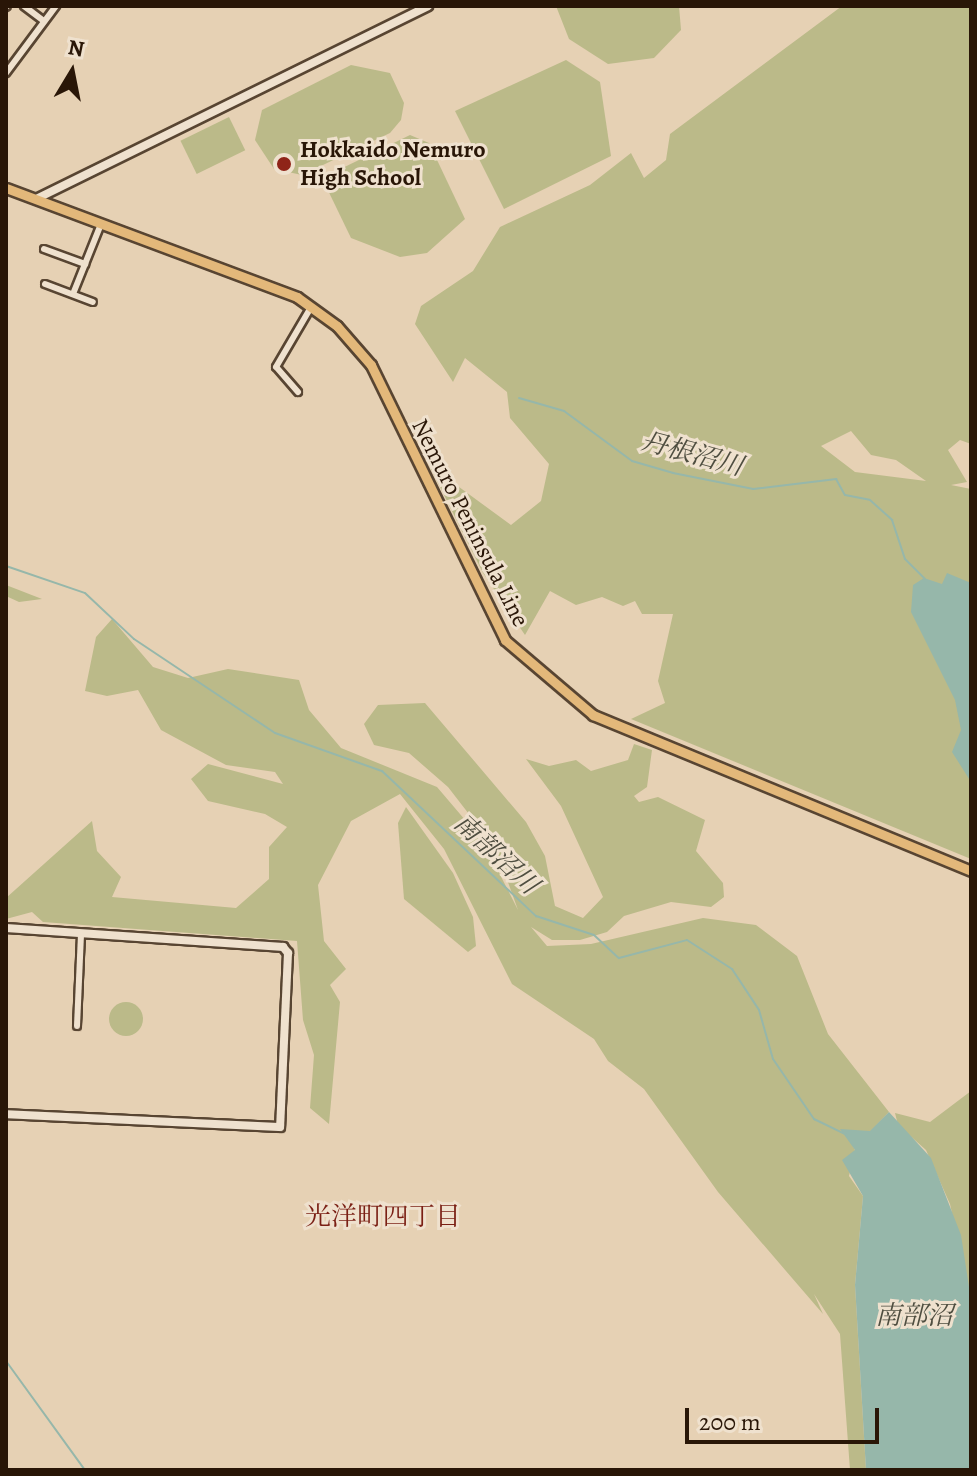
<!DOCTYPE html>
<html>
<head>
<meta charset="utf-8">
<style>
  body { margin:0 }
  #map { position:relative; width:977px; height:1476px; overflow:hidden; background:#e6d1b4; font-family:Alegreya,"Noto Serif JP",serif }
  div>[style] { position:absolute }
  [style*='--x'] { left:calc(var(--x)*1px); top:calc(var(--y)*1px); width:calc(var(--w)*1px); rotate:calc(var(--a)*1deg) }
  .green>* { inset:0; background:#bbba89; transform-origin:0 0 }
  .round { border-radius:50% }
  .water>* { inset:0; background:#96b7aa }
  .stream>* { height:2px; margin:-1px; padding:0 1px; transform-origin:1px; border-radius:1px; background:#96b7aa }
  .roads { filter:drop-shadow(2px 0 #584532) drop-shadow(-2px 0 #584532) drop-shadow(0 2px #584532) drop-shadow(0 -2px #584532) }
  .street>* { height:6px; margin:-3px; padding:0 3px; transform-origin:3px; border-radius:3px; background:#efe1ce }
  .secondary>* { height:8px; margin:-4px; padding:0 4px; transform-origin:4px; border-radius:4px; background:#efe1ce }
  .primary>* { height:9px; margin:-4.5px; padding:0 4.5px; transform-origin:4.5px; border-radius:4.5px; background:#e3b87a }
  .dots>* { width:22px; height:22px; translate:-50% -50%; box-sizing:border-box; border:4px solid #efe1ce; border-radius:50% }
  span { translate:-50% -50%; white-space:nowrap; text-align:center; line-height:1.15; -webkit-text-stroke:6px #efe1ce; paint-order:stroke }
  .poi-label { font-size:24px; color:#291607; font-weight:700 }
  .left { translate:0 -50%; text-align:left }
  .street-label { font-size:24px; color:#291607 }
  .water-label { font-size:26px; color:#4f4e40; font-style:italic }
  .neighbourhood-label { font-size:26px; color:#7a1f14 }
  .frame { position:absolute; inset:0; border:8px solid #291607; pointer-events:none }
  .north { position:absolute; left:32px; top:32px; width:80px; height:80px; -webkit-text-stroke:6px #efe1ce; paint-order:stroke; rotate:10deg; font-size:22px; font-weight:700; line-height:32px; text-align:center; color:#291607 }
  .north::after { content:''; display:block; margin:auto; width:28px; height:36px; background:#291607; clip-path:polygon(50% 0,100% 100%,50% 72%,0 100%) }
  .scale { position:absolute; left:685px; top:1408px; width:194px; height:36px; box-sizing:border-box; border:4px solid #291607; border-top:0; padding-left:10px; font-size:24px; line-height:28px; white-space:nowrap; color:#291607; -webkit-text-stroke:6px #efe1ce; paint-order:stroke }
</style>
</head>
<body>
<div id="map">
  <div class="green">
    <i style="clip-path:polygon(556px 6px,679px 6px,681px 30px,654px 58px,608px 64px,569px 39px)"></i>
    <i style="clip-path:polygon(evenodd,842px 6px,971px 6px,971px 444px,960px 440px,948px 450px,967px 482px,951px 485px,971px 489px,971px 859px,631px 719px,665px 703px,658px 681px,673px 614px,642px 614px,635px 601px,623px 606px,602px 597px,576px 605px,550px 591px,525px 635px,483px 573px,429px 465px,511px 525px,541px 501px,549px 464px,510px 418px,507px 392px,465px 358px,453px 382px,415px 324px,421px 306px,473px 271px,500px 227px,590px 185px,631px 153px,644px 178px,666px 160px,670px 134px,842px 6px,851px 431px,871px 455px,896px 460px,926px 481px,855px 472px,821px 446px,851px 431px)"></i>
    <i style="clip-path:polygon(566px 60px,600px 82px,611px 156px,504px 209px,455px 111px)"></i>
    <i style="clip-path:polygon(351px 65px,390px 73px,404px 103px,401px 120px,390px 133px,302px 175px,274px 169px,255px 140px,262px 110px)"></i>
    <i style="left:229px;top:117px;width:37px;height:54px;rotate:64deg"></i>
    <i style="clip-path:polygon(410px 135px,429px 143px,465px 219px,427px 253px,400px 257px,351px 238px,322px 178px)"></i>
    <i style="clip-path:polygon(6px 585px,42px 599px,19px 602px,6px 596px)"></i>
    <i style="clip-path:polygon(112px 619px,153px 667px,188px 678px,228px 669px,299px 680px,309px 710px,341px 748px,437px 787px,483px 841px,518px 910px,496px 849px,448px 787px,409px 753px,374px 745px,364px 724px,378px 705px,425px 703px,526px 822px,545px 856px,555px 906px,583px 918px,603px 897px,561px 806px,526px 759px,549px 766px,576px 760px,591px 771px,628px 760px,634px 744px,652px 750px,647px 787px,634px 796px,639px 802px,658px 797px,705px 820px,696px 851px,723px 883px,724px 897px,711px 907px,671px 902px,624px 916px,607px 932px,580px 940px,552px 940px,531px 927px,547px 946px,591px 944px,703px 918px,756px 925px,797px 956px,828px 1034px,889px 1112px,870px 1132px,846px 1132px,855px 1150px,849px 1176px,863px 1196px,855px 1285px,866px 1470px,850px 1470px,840px 1334px,814px 1294px,823px 1314px,718px 1192px,644px 1089px,608px 1061px,594px 1039px,512px 984px,444px 849px,400px 794px,351px 821px,318px 885px,324px 941px,346px 969px,330px 985px,340px 1002px,329px 1124px,310px 1108px,314px 1055px,303px 1020px,297px 941px,43px 922px,32px 912px,6px 919px,6px 898px,92px 821px,97px 851px,121px 877px,112px 897px,236px 908px,269px 879px,269px 847px,287px 827px,265px 814px,208px 801px,191px 779px,208px 764px,283px 784px,275px 772px,226px 765px,161px 730px,138px 690px,107px 696px,85px 691px,96px 637px)"></i>
    <i style="clip-path:polygon(406px 807px,453px 873px,473px 917px,476px 946px,468px 952px,404px 899px,398px 823px)"></i>
    <i class="round" style="left:109px;top:1002px;width:34px;height:34px"></i>
    <i style="clip-path:polygon(971px 1091px,971px 1300px,950px 1204px,926px 1150px,898px 1125px,895px 1113px,930px 1122px)"></i>
  </div>
  <div class="water">
    <i style="clip-path:polygon(947px 573px,971px 583px,971px 782px,952px 752px,961px 730px,955px 700px,911px 612px,913px 585px,924px 578px,942px 584px)"></i>
    <i style="clip-path:polygon(889px 1112px,931px 1158px,961px 1235px,971px 1300px,971px 1470px,866px 1470px,855px 1285px,863px 1196px,842px 1160px,855px 1150px,840px 1129px,870px 1131px)"></i>
  </div>
  <div class="stream">
    <i style="--x:519;--y:398;--w:47;--a:16.1"></i>
    <i style="--x:564;--y:411;--w:84;--a:36.3"></i>
    <i style="--x:632;--y:461;--w:43;--a:16.3"></i>
    <i style="--x:673;--y:473;--w:82;--a:11.3"></i>
    <i style="--x:753;--y:489;--w:84;--a:-6.9"></i>
    <i style="--x:836;--y:479;--w:18;--a:61"></i>
    <i style="--x:845;--y:495;--w:25;--a:11"></i>
    <i style="--x:870;--y:500;--w:30;--a:42"></i>
    <i style="--x:892;--y:520;--w:41;--a:71.6"></i>
    <i style="--x:905;--y:559;--w:28;--a:45"></i>
    <i style="--x:6;--y:566;--w:83;--a:18.9"></i>
    <i style="--x:85;--y:593;--w:67;--a:43.2"></i>
    <i style="--x:134;--y:639;--w:169;--a:33.7"></i>
    <i style="--x:275;--y:733;--w:114;--a:19.6"></i>
    <i style="--x:382;--y:771;--w:212;--a:43.3"></i>
    <i style="--x:536;--y:916;--w:61;--a:18.1"></i>
    <i style="--x:594;--y:935;--w:34;--a:43"></i>
    <i style="--x:619;--y:958;--w:70;--a:-14.8"></i>
    <i style="--x:687;--y:940;--w:54;--a:32.8"></i>
    <i style="--x:732;--y:969;--w:49;--a:56.6"></i>
    <i style="--x:759;--y:1010;--w:51;--a:74.1"></i>
    <i style="--x:773;--y:1059;--w:73;--a:55.7"></i>
    <i style="--x:814;--y:1119;--w:37;--a:26"></i>
    <i style="--x:6;--y:1361;--w:135;--a:54.1"></i>
  </div>
  <div class="roads">
    <div class="street">
      <i style="--x:24;--y:6;--w:25;--a:37"></i>
      <i style="--x:6;--y:7;--w:1;--a:-45"></i>
      <i style="--x:6;--y:73;--w:84;--a:-53.3"></i>
      <i style="--x:44;--y:249;--w:44;--a:20.1"></i>
      <i style="--x:45;--y:284;--w:51;--a:20.6"></i>
      <i style="--x:73;--y:294;--w:75;--a:-68.2"></i>
      <i style="--x:298;--y:392;--w:33;--a:-131"></i>
      <i style="--x:276;--y:367;--w:69;--a:-59.7"></i>
      <i style="--x:77;--y:1026;--w:93;--a:-87.5"></i>
    </div>
    <div class="secondary">
      <i style="--x:36;--y:199;--w:437;--a:-26.2"></i>
      <i style="--x:6;--y:928;--w:278;--a:3.9"></i>
      <i style="--x:283;--y:947;--w:8;--a:50"></i>
      <i style="--x:288;--y:953;--w:174;--a:92.6"></i>
      <i style="--x:280;--y:1127;--w:274;--a:-177.3"></i>
    </div>
    <div class="primary">
      <i style="--x:6;--y:188;--w:311;--a:20.5"></i>
      <i style="--x:297;--y:297;--w:49;--a:35.9"></i>
      <i style="--x:337;--y:326;--w:52;--a:48.9"></i>
      <i style="--x:371;--y:365;--w:306;--a:64"></i>
      <i style="--x:505;--y:640;--w:116;--a:40.4"></i>
      <i style="--x:593;--y:715;--w:409;--a:22.4"></i>
    </div>
  </div>
  <div class="dots">
    <i style="left:284px;top:164px;background:#8f2418"></i>
  </div>
  <div class="poi-label">
    <span class="left" style="left:300px;top:164px">Hokkaido Nemuro<br>High School</span>
  </div>
  <div class="street-label">
    <span style="left:470px;top:523px;rotate:63deg">Nemuro Peninsula Line</span>
  </div>
  <div class="water-label">
    <span style="left:692px;top:454px;rotate:15deg">丹根沼川</span>
    <span style="left:496px;top:854px;rotate:43deg">南部沼川</span>
    <span style="left:914px;top:1316px">南部沼</span>
  </div>
  <div class="neighbourhood-label">
    <span style="left:383px;top:1217px">光洋町四丁目</span>
  </div>
  <div class="frame"></div>
  <div class="north">N</div>
  <div class="scale">200 m</div>
</div>
</body>
</html>
